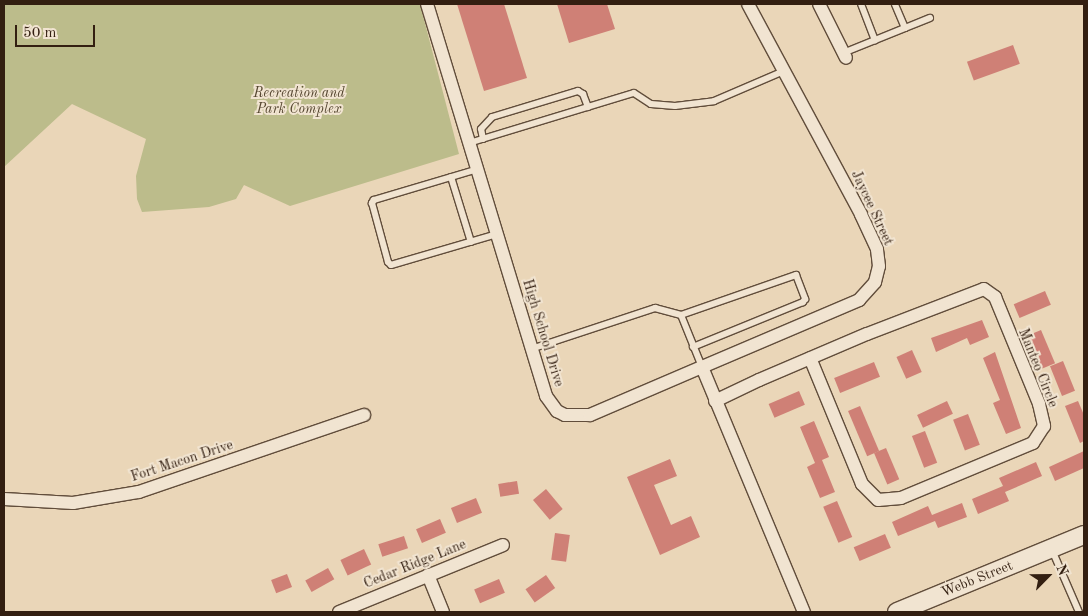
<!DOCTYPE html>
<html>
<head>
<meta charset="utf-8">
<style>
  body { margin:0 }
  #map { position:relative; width:1088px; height:616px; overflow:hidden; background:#ead6b8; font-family:"Old Standard TT",serif }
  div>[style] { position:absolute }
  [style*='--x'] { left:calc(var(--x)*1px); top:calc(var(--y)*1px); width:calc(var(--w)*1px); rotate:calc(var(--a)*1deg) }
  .green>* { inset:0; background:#bcbc8b }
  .building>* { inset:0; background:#cf8076; transform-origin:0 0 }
  .roads { filter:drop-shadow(1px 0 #614d3b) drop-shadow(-1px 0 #614d3b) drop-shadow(0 1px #614d3b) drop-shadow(0 -1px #614d3b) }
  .lane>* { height:6px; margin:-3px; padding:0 3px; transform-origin:3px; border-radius:3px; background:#f1e4d1 }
  .street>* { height:12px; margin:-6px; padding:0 6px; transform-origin:6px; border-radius:6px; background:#f1e4d1 }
  .secondary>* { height:18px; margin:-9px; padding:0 9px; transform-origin:9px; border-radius:9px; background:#f1e4d1 }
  span { translate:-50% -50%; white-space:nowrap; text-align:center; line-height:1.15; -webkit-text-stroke:4px #f1e4d1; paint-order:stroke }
  .park-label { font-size:14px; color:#554630; font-style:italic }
  .street-label { font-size:14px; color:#331f11 }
  .frame { position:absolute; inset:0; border:5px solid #331f11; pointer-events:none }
  .north { position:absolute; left:1023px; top:551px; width:50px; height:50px; -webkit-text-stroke:4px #f1e4d1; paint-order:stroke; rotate:67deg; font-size:14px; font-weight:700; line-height:20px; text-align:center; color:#331f11 }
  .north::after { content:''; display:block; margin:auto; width:18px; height:22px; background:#331f11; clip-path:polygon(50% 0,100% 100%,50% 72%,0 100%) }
  .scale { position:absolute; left:15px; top:25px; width:80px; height:22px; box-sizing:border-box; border:2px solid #331f11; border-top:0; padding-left:6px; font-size:15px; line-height:18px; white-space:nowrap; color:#331f11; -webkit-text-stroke:4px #f1e4d1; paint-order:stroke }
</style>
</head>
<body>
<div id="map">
  <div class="green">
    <i style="clip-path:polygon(4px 4px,420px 4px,459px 154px,290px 206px,244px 185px,236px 199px,209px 207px,142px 212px,137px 199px,136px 176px,146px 139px,72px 104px,4px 167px)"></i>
  </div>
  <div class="building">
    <i style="clip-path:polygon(457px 4px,504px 4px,527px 78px,484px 91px)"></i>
    <i style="clip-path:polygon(557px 4px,607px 4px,615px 29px,569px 43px)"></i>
    <i style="left:1013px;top:45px;width:20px;height:49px;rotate:70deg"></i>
    <i style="left:1045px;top:291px;width:15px;height:34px;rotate:67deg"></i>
    <i style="clip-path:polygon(982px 320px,989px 337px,970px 345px,967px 338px,936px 352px,931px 338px)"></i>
    <i style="left:1041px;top:330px;width:36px;height:15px;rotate:67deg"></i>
    <i style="left:912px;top:350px;width:24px;height:17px;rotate:66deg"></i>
    <i style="clip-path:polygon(995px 352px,1021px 428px,1006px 434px,993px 403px,1000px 400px,983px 358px)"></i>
    <i style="left:1063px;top:361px;width:32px;height:14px;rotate:68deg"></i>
    <i style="left:874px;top:362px;width:16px;height:43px;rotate:68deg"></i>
    <i style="left:799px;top:391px;width:15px;height:33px;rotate:67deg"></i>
    <i style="left:947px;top:401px;width:14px;height:33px;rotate:65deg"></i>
    <i style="clip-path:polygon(1078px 401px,1084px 415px,1084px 441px,1080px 443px,1065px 406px)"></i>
    <i style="left:860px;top:406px;width:49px;height:13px;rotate:67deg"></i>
    <i style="left:968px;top:414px;width:33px;height:16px;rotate:69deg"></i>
    <i style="clip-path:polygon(814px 421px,829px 457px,822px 460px,835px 492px,820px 498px,807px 467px,815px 463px,800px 427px)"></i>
    <i style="left:925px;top:431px;width:34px;height:14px;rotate:69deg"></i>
    <i style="left:886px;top:448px;width:34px;height:13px;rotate:67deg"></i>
    <i style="clip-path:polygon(1084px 451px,1084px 468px,1055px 481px,1049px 467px)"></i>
    <i style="clip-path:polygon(670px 459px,677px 476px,654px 485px,671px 525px,691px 516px,700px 537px,660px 555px,627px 477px)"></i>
    <i style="clip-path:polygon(1036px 462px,1042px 476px,1005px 492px,1009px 501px,978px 514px,972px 499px,1003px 486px,999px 478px)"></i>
    <i style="left:517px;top:481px;width:13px;height:19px;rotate:81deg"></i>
    <i style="left:546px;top:489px;width:26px;height:17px;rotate:50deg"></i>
    <i style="left:476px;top:498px;width:16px;height:27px;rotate:68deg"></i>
    <i style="left:837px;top:501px;width:39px;height:15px;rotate:67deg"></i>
    <i style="clip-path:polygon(962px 503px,967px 517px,938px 528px,935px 521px,898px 536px,892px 522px,928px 506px,932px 515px)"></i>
    <i style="left:440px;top:519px;width:15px;height:26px;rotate:67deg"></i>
    <i style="left:555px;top:533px;width:15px;height:27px;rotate:8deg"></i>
    <i style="left:885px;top:534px;width:15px;height:34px;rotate:67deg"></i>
    <i style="left:404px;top:536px;width:13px;height:27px;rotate:72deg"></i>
    <i style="left:364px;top:549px;width:17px;height:26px;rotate:65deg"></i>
    <i style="left:328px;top:568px;width:13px;height:26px;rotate:61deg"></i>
    <i style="left:287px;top:574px;width:14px;height:17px;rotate:69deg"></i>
    <i style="left:546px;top:575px;width:16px;height:25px;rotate:55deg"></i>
    <i style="left:499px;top:579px;width:15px;height:27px;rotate:67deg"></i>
  </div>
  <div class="roads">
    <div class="lane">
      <i style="--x:861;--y:4;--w:39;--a:69"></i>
      <i style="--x:905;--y:28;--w:27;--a:-22"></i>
      <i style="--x:843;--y:53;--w:67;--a:-22"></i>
      <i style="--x:905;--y:28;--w:26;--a:-113"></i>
      <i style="--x:483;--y:139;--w:10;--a:-101"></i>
      <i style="--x:481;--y:129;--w:16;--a:-47"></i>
      <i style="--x:492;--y:117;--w:90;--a:-16.8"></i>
      <i style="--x:578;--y:91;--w:6;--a:31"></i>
      <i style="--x:583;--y:94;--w:14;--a:69"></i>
      <i style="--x:469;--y:143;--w:172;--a:-16.9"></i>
      <i style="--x:634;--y:93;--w:20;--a:33"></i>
      <i style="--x:651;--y:104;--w:24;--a:5"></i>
      <i style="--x:675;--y:106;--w:39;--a:-7"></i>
      <i style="--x:714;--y:101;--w:76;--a:-23.2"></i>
      <i style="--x:478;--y:169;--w:109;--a:163.4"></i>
      <i style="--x:374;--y:200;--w:4;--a:124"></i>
      <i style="--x:372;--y:203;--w:61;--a:74.8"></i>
      <i style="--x:388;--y:262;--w:4;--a:45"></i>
      <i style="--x:391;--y:265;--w:110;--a:-16.3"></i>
      <i style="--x:451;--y:177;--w:68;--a:72.9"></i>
      <i style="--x:681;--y:315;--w:122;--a:-19.2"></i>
      <i style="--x:796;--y:275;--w:26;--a:69"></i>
      <i style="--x:805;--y:299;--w:4;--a:124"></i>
      <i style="--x:803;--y:302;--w:119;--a:157.8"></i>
      <i style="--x:531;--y:349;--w:131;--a:-18.3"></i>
      <i style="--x:655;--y:308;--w:27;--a:15"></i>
      <i style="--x:681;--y:315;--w:56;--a:68"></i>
      <i style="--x:1052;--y:550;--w:68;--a:66.5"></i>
    </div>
    <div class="street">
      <i style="--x:427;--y:4;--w:410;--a:73.1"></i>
      <i style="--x:546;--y:396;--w:19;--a:54"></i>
      <i style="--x:557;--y:411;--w:9;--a:27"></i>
      <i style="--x:565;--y:415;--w:25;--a:0"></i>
      <i style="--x:590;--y:415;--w:122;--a:-23.2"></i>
      <i style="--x:702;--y:367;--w:265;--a:67.4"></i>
      <i style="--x:819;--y:4;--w:60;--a:63.4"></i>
      <i style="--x:702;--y:367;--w:171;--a:-23.1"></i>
      <i style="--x:859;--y:300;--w:24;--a:-48"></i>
      <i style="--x:875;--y:282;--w:16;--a:-76"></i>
      <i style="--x:879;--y:266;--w:17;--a:-97"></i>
      <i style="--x:877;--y:249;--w:38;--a:-115"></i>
      <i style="--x:861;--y:214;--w:238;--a:-118.3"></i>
      <i style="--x:715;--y:401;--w:49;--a:-25.5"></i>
      <i style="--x:759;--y:380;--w:117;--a:-23.1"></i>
      <i style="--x:867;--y:334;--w:125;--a:-21"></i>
      <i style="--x:984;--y:289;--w:14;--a:36"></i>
      <i style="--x:995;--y:297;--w:116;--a:67.6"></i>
      <i style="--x:1039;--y:404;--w:23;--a:77"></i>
      <i style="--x:1044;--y:426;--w:20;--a:123"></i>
      <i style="--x:1033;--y:443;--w:143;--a:157.4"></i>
      <i style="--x:901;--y:498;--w:23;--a:175"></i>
      <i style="--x:878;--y:500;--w:23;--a:-135"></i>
      <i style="--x:862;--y:484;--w:136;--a:-112.4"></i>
      <i style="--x:4;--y:499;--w:69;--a:3.3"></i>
      <i style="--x:73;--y:503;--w:67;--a:-9.5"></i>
      <i style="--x:139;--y:492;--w:238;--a:-18.9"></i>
      <i style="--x:428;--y:575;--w:40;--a:68"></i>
      <i style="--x:339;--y:612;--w:177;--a:-22.2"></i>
    </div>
    <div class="secondary">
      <i style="--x:897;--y:612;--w:202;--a:-22.4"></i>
    </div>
  </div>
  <div class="park-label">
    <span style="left:299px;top:101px">Recreation and<br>Park Complex</span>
  </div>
  <div class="street-label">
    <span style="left:872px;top:208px;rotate:65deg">Jaycee Street</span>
    <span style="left:543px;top:333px;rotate:73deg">High School Drive</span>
    <span style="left:1038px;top:368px;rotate:68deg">Manteo Circle</span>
    <span style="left:182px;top:461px;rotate:-18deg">Fort Macon Drive</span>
    <span style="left:415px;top:564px;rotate:-22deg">Cedar Ridge Lane</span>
    <span style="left:977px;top:579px;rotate:-22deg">Webb Street</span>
  </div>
  <div class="frame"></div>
  <div class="north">N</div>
  <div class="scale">50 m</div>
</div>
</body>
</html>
